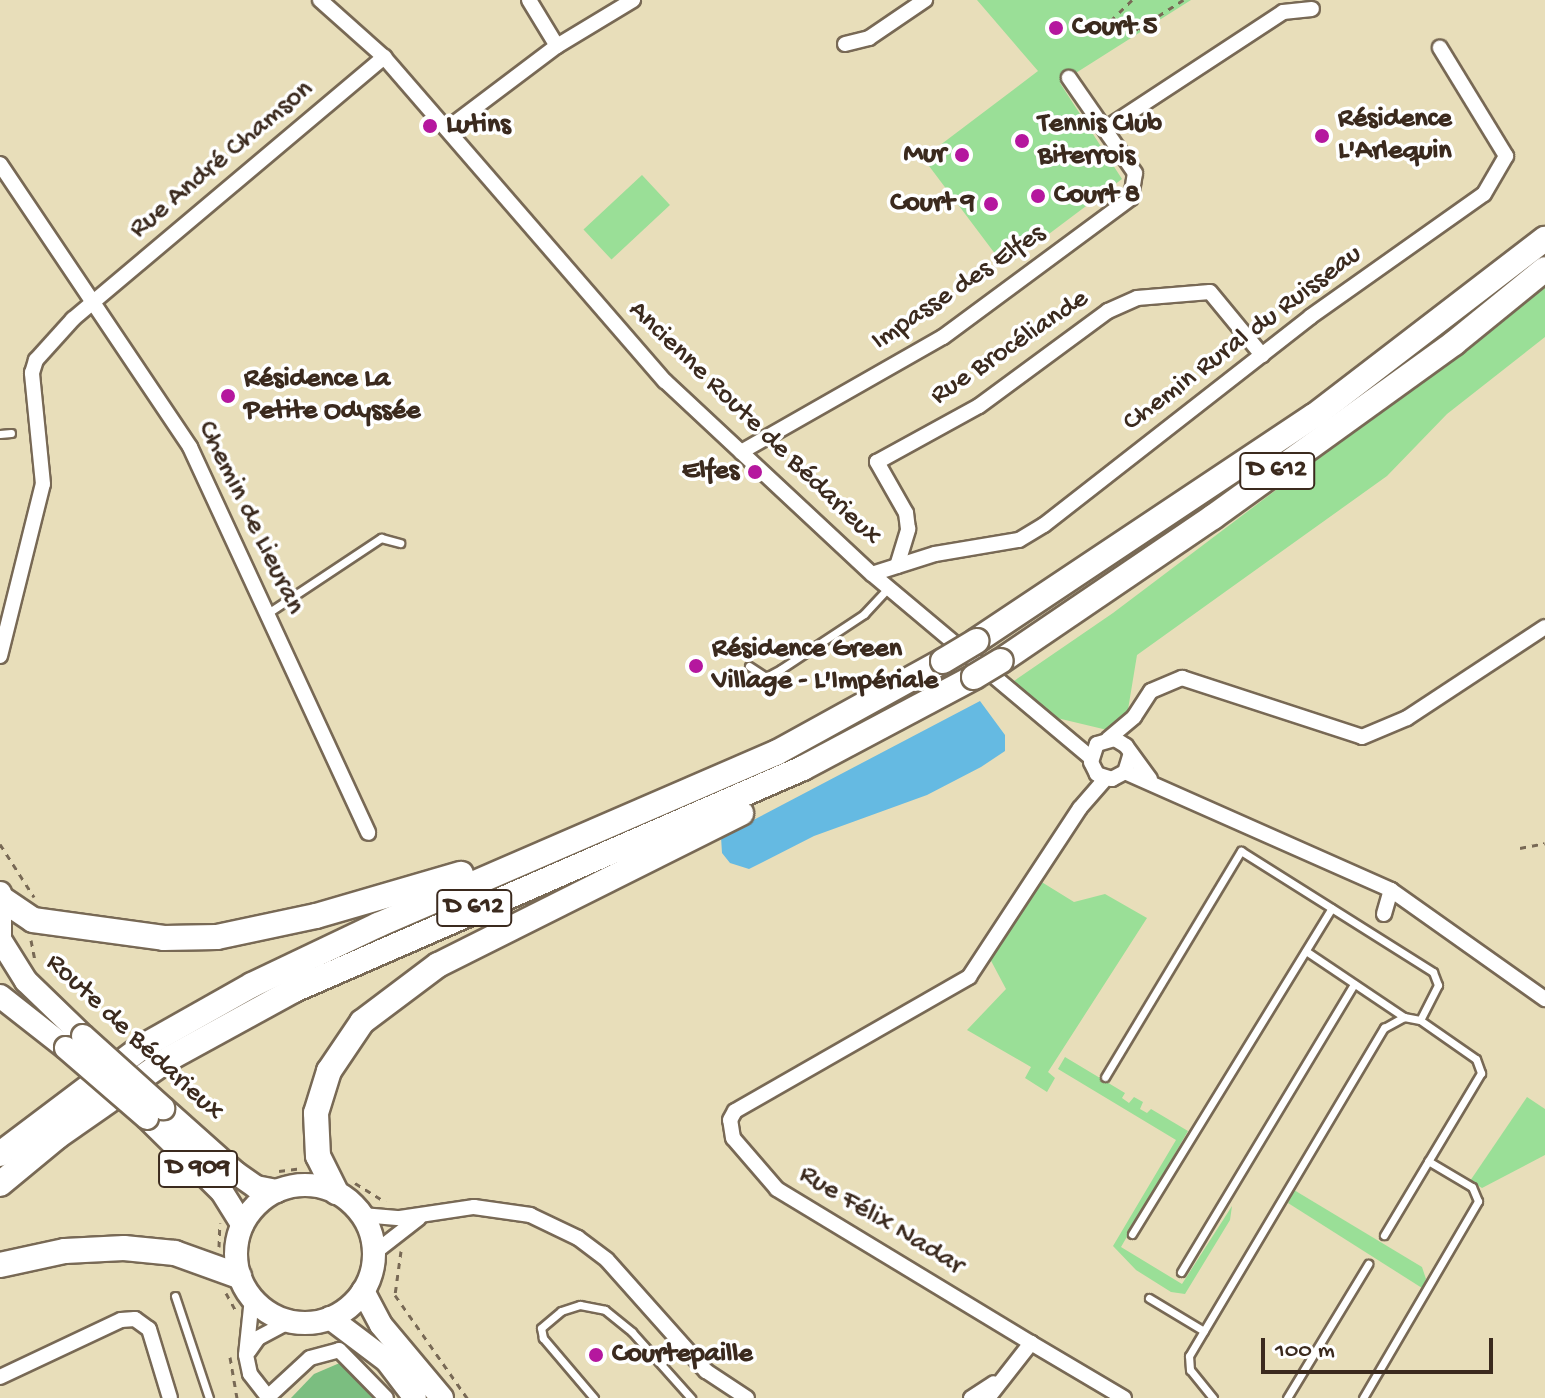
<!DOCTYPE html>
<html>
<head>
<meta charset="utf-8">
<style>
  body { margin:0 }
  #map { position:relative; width:1545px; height:1398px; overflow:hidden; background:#e8deba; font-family:"Gochi Hand",sans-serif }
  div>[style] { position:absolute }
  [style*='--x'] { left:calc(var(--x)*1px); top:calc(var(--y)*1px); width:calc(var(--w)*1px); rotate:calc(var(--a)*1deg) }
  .green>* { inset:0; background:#9adf97; transform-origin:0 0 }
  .forest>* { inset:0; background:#7bbe80 }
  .water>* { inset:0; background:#65bae2 }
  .path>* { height:3px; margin-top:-1.5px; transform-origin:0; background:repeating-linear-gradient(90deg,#786955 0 6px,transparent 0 12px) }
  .roads { filter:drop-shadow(2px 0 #786955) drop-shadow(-2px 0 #786955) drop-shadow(0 2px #786955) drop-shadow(0 -2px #786955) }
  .service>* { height:7px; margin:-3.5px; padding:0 3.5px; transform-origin:3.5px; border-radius:3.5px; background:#fff }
  .minor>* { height:14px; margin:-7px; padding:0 7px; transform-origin:7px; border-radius:7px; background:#fff }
  .primary>* { height:22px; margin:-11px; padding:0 11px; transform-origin:11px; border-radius:11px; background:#fff }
  .primary>.ring { margin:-11px; padding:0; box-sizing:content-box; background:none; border:22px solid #fff; border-radius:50% }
  .trunk>* { height:24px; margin:-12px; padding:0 12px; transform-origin:12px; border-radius:12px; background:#fff }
  .bridges { filter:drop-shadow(2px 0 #786955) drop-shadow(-2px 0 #786955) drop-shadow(0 2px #786955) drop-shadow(0 -2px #786955) }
  .primary-bridge>* { height:22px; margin:-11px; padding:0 11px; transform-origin:11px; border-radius:11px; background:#fff }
  .trunk-bridge>* { height:24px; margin:-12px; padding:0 12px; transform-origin:12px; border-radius:12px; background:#fff }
  .dots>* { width:22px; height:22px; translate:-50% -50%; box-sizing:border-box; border:4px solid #fff; border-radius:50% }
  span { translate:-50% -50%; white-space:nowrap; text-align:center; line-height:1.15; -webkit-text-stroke:7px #fff; paint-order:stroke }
  .shield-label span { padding:2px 6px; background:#fff; border:2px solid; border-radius:6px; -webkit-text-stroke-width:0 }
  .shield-label { font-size:26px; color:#3b2a1e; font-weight:700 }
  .poi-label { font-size:28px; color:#3b2a1e; font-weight:700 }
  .left { translate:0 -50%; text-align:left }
  .right { translate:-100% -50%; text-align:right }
  .street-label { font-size:28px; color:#3b2a1e }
  .scale { position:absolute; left:1261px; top:1338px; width:232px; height:36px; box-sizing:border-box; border:4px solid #3b2a1e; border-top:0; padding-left:10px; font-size:24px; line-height:28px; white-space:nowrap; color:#3b2a1e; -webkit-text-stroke:6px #fff; paint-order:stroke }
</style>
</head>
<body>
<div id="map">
  <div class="green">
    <i style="clip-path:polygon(977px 0,1191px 0,1060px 83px,1122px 179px,1005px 267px,923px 158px,1038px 71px)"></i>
    <i style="left:642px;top:175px;width:41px;height:80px;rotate:47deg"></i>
    <i style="clip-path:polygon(1545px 287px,1545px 337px,1447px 414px,1387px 476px,1137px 655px,1124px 734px,1057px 718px,1011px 683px,1113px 613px)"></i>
    <i style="clip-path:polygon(1040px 881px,1074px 902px,1105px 894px,1147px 918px,1048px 1072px,1055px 1078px,1047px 1092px,1025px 1078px,1031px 1067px,967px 1030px,1006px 989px,989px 957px)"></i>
    <i style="clip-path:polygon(1065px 1057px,1125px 1093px,1122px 1098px,1129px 1103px,1134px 1097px,1143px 1102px,1140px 1109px,1147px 1113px,1151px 1109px,1188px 1131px,1121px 1247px,1182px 1284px,1232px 1206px,1230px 1220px,1185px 1294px,1171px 1292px,1136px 1270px,1113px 1246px,1176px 1140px,1058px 1069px)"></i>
    <i style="clip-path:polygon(1527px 1097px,1545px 1109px,1545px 1155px,1482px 1188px,1470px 1181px)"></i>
    <i style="clip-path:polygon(1294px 1190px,1422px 1267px,1426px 1279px,1422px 1288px,1288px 1203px)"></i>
  </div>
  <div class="forest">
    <i style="clip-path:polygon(342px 1362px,376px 1398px,291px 1398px,314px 1374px)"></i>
  </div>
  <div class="water">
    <i style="clip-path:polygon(980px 701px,1005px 735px,1005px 751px,981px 767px,927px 795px,814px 836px,749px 869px,730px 863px,722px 853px,721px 837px)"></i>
  </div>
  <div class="path">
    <i style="--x:1132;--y:0;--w:32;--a:136"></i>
    <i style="--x:1109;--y:22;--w:30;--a:14"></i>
    <i style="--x:1138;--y:29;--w:54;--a:-32.8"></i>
    <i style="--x:0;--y:844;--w:63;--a:57.3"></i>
    <i style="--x:1520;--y:848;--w:25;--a:-11"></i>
    <i style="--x:31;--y:940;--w:20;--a:79"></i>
    <i style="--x:279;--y:1171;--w:24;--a:-7"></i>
    <i style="--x:355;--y:1183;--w:36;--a:32"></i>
    <i style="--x:219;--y:1247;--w:24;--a:-88"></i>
    <i style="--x:401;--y:1251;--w:44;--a:97.8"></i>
    <i style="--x:395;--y:1295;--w:126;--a:55"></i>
    <i style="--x:226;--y:1293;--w:21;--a:61"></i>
    <i style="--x:230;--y:1357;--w:42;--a:80.3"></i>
  </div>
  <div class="roads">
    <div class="service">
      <i style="--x:0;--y:434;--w:11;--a:-5"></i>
      <i style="--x:268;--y:613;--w:136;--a:-33.6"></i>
      <i style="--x:381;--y:538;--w:20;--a:15"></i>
      <i style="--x:749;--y:666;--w:20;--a:33"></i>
      <i style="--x:766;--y:677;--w:17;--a:-28"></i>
      <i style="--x:781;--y:669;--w:100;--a:-33.5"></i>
      <i style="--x:864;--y:614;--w:35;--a:-47"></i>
      <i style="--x:1306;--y:951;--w:118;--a:34"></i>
      <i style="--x:1105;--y:1077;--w:264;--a:-59"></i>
      <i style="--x:1241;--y:851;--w:227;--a:32.2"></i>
      <i style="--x:1433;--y:972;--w:14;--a:69"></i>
      <i style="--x:1438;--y:985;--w:39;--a:117"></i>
      <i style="--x:1132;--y:1234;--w:382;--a:-58.5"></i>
      <i style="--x:1181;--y:1272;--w:336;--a:-59"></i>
      <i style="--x:175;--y:1296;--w:108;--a:71.6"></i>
      <i style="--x:1149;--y:1298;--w:64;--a:31"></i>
      <i style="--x:663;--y:1362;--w:26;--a:-47"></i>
      <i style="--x:594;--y:1398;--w:79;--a:-130.4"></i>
      <i style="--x:543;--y:1338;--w:10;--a:-101"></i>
      <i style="--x:541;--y:1328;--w:26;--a:-40"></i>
      <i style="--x:561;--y:1311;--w:20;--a:-18"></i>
      <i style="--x:580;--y:1305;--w:25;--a:11"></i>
      <i style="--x:605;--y:1310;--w:35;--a:39"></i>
      <i style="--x:632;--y:1332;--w:89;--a:48.2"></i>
      <i style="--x:1213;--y:1398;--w:36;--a:-129"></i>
      <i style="--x:1190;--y:1370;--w:14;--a:-94"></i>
      <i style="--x:1189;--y:1356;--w:382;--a:-59.3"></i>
      <i style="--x:1384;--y:1028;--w:23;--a:-29"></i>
      <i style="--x:1404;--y:1017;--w:16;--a:11"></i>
      <i style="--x:1420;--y:1020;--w:68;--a:34.9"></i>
      <i style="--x:1476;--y:1059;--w:15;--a:70"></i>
      <i style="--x:1481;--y:1073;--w:189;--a:120.9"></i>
      <i style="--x:1287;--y:1398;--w:157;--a:-58.8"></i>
      <i style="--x:1363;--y:1398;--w:228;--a:-59.7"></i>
      <i style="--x:1478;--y:1201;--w:15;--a:-113"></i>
      <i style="--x:1472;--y:1187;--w:51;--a:-149.4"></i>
    </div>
    <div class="minor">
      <i style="--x:320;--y:0;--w:86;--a:41.7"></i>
      <i style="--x:384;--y:57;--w:429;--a:49.1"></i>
      <i style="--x:665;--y:381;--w:283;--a:43"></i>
      <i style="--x:872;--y:574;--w:286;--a:40"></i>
      <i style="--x:529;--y:0;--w:54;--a:58.7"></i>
      <i style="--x:845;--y:44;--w:25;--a:-14"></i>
      <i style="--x:869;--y:38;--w:68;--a:-34.2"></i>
      <i style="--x:448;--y:128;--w:136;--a:-37"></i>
      <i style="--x:557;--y:46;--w:89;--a:-31.2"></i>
      <i style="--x:1105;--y:129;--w:213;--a:-33.3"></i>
      <i style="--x:1283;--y:12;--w:29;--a:-6"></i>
      <i style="--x:0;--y:164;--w:341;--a:56.1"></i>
      <i style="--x:190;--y:447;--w:425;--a:65.2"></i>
      <i style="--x:741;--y:452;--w:232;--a:-29.7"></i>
      <i style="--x:943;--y:337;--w:234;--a:-36.5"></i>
      <i style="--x:1131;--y:198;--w:25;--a:-81"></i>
      <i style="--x:1135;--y:173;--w:116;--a:-124.8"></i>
      <i style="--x:897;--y:566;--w:39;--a:-73"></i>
      <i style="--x:908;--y:529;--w:16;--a:-97"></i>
      <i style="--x:906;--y:513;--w:59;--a:-119.6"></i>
      <i style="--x:877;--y:462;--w:116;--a:-28.8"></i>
      <i style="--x:979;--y:406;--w:160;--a:-36.4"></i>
      <i style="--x:1108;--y:311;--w:32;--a:-24"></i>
      <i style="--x:1137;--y:298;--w:73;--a:-4.7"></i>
      <i style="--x:1210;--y:292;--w:82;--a:50.5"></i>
      <i style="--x:872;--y:574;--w:66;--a:-17.6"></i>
      <i style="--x:935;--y:554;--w:85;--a:-9.5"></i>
      <i style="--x:1019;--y:540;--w:29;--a:-31"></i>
      <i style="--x:1044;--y:525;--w:338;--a:-38"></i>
      <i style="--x:1310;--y:317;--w:213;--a:-35.3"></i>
      <i style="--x:1484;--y:194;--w:44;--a:-59.9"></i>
      <i style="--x:1506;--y:156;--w:127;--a:-121.4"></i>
      <i style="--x:0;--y:656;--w:177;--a:-76"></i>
      <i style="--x:43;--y:484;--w:112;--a:-95.7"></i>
      <i style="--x:32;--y:373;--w:14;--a:-73"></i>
      <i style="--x:36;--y:360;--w:55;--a:-47.9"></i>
      <i style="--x:73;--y:319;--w:407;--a:-40.1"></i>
      <i style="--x:1108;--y:739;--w:34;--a:-40"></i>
      <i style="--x:1134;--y:717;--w:31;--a:-57"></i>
      <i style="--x:1151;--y:691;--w:34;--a:-23"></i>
      <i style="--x:1182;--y:678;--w:189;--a:18.1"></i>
      <i style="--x:1362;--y:737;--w:49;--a:-22.9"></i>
      <i style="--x:1407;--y:718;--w:165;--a:-33.4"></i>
      <i style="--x:1130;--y:756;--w:17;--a:107"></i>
      <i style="--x:1125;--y:772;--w:15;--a:152"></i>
      <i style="--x:1112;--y:779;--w:16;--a:-162"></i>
      <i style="--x:1097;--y:774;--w:13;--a:-117"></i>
      <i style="--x:1091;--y:762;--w:19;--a:-72"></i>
      <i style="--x:1097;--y:744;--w:19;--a:-16"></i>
      <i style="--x:1115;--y:739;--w:13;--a:32"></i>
      <i style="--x:1126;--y:746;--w:41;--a:54"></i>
      <i style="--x:1125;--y:772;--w:291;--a:23.9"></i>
      <i style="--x:1391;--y:890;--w:189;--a:35.3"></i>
      <i style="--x:1384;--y:914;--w:25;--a:-74"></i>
      <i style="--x:362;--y:1215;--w:38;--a:5"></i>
      <i style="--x:400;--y:1218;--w:75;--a:-8.5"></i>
      <i style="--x:474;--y:1207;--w:57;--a:8.1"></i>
      <i style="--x:530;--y:1215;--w:53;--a:25.6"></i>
      <i style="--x:578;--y:1238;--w:36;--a:37"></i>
      <i style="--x:607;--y:1260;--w:149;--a:48.3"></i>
      <i style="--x:706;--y:1371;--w:49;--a:33.4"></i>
      <i style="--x:374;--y:1253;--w:57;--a:-37.9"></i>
      <i style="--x:252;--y:1298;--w:57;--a:96"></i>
      <i style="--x:246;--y:1355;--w:19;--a:78"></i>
      <i style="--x:250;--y:1374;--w:31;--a:52"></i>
      <i style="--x:1031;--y:1343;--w:297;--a:-148.8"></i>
      <i style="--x:777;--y:1189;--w:67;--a:-130.8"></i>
      <i style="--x:733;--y:1138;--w:18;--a:-99"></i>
      <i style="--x:730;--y:1120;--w:10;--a:-61"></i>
      <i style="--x:735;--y:1111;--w:270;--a:-29.8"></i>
      <i style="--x:969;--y:977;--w:202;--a:-56.7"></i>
      <i style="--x:1080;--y:808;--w:40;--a:-49"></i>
      <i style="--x:249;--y:1351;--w:16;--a:-55"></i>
      <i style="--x:258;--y:1338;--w:36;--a:-28"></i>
      <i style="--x:0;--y:1377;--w:134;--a:-25.2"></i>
      <i style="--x:121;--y:1320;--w:14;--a:-4"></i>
      <i style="--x:135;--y:1319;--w:17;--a:36"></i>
      <i style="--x:149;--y:1329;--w:72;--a:73.1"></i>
      <i style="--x:270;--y:1395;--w:54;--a:-42.8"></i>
      <i style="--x:310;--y:1358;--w:30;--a:-15"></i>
      <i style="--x:339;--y:1350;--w:67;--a:45.6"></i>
      <i style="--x:971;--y:1398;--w:27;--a:-33"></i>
      <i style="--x:988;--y:1398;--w:70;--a:-52"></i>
      <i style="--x:1031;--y:1343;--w:108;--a:30.6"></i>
    </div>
    <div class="primary">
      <i style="--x:0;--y:893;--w:50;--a:90"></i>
      <i style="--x:1;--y:941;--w:47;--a:58"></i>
      <i style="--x:26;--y:981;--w:79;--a:44"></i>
      <i style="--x:0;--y:996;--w:84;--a:38.2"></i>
      <i style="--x:163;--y:1108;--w:98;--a:41.7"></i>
      <i style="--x:236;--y:1173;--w:24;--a:35"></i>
      <i style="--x:256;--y:1187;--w:21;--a:11"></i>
      <i style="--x:147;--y:1118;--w:105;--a:44.6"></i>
      <i style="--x:222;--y:1192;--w:38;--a:58"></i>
      <i class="ring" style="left:236px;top:1185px;width:116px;height:116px"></i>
      <i style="--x:363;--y:1291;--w:38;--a:62"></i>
      <i style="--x:381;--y:1325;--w:95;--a:50.1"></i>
      <i style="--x:330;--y:1318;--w:71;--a:37"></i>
      <i style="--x:387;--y:1361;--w:46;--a:52.9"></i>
    </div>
    <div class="trunk">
      <i style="--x:976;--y:641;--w:406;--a:-33.7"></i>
      <i style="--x:1314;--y:416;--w:291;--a:-37.5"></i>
      <i style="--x:1001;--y:661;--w:256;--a:-34.2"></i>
      <i style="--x:1213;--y:517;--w:297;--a:-35.8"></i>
      <i style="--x:1454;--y:343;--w:117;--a:-39.1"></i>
      <i style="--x:2;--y:899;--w:37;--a:34"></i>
      <i style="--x:33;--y:920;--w:132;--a:7.8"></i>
      <i style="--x:164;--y:938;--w:53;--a:-1.1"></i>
      <i style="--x:217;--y:937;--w:101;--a:-12"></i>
      <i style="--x:316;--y:916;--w:151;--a:-16.2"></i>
      <i style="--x:0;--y:1154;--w:178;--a:-37"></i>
      <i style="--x:142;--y:1047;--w:126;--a:-29.4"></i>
      <i style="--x:252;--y:985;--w:140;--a:-25.5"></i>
      <i style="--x:378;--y:925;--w:434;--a:-23.4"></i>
      <i style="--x:776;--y:753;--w:191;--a:-28.9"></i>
      <i style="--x:0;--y:1184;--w:75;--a:-39.6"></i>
      <i style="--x:58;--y:1136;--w:136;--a:-34.9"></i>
      <i style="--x:170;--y:1058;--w:141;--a:-28.7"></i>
      <i style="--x:294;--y:990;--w:555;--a:-23.56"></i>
      <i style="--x:803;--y:768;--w:194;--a:-28"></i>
      <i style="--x:336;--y:1192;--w:40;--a:-116.6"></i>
      <i style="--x:318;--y:1156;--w:43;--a:-92.7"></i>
      <i style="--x:316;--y:1113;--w:44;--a:-72.8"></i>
      <i style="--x:329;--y:1071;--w:59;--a:-56"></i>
      <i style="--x:362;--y:1022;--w:95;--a:-36.9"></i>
      <i style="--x:438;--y:965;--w:339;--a:-26.6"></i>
      <i style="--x:0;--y:1265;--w:66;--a:-12.2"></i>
      <i style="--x:65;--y:1251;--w:59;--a:-2.9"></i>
      <i style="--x:124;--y:1248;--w:51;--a:5.6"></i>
      <i style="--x:175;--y:1253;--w:68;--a:19.8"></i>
    </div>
  </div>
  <div class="bridges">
    <div class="primary-bridge">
      <i style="--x:83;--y:1036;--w:108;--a:42"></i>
      <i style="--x:66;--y:1048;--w:107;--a:40.8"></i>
    </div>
    <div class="trunk-bridge">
      <i style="--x:943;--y:661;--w:39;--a:-31"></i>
      <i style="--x:974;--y:677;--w:31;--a:-31"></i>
    </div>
  </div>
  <div class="dots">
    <i style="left:1056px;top:28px;background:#b5179e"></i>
    <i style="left:430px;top:126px;background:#b5179e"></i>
    <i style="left:1322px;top:136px;background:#b5179e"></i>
    <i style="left:1022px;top:141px;background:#b5179e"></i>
    <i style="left:962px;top:155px;background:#b5179e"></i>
    <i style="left:1038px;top:196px;background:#b5179e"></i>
    <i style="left:991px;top:204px;background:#b5179e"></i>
    <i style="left:228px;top:396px;background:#b5179e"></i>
    <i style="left:755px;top:472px;background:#b5179e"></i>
    <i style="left:696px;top:666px;background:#b5179e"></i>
    <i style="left:596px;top:1355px;background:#b5179e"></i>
  </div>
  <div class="shield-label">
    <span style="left:1277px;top:471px">D 612</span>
    <span style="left:474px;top:908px">D 612</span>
    <span style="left:198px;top:1169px">D 909</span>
  </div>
  <div class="poi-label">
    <span class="left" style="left:1072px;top:28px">Court 5</span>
    <span class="left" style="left:1338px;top:136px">Résidence<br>L'Arlequin</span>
    <span class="left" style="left:1038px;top:141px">Tennis Club<br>Biterrois</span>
    <span class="left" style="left:446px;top:126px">Lutins</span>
    <span class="right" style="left:946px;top:155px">Mur</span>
    <span class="left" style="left:1054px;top:196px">Court 8</span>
    <span class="right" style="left:975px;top:204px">Court 9</span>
    <span class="left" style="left:244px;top:396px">Résidence La<br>Petite Odyssée</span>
    <span class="right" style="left:739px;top:472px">Elfes</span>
    <span class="left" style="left:712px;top:666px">Résidence Green<br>Village - L'Impériale</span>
    <span class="left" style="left:612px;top:1355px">Courtepaille</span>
  </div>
  <div class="street-label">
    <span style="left:222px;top:160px;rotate:-40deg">Rue André Chamson</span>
    <span style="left:959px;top:288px;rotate:-34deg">Impasse des Elfes</span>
    <span style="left:1243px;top:339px;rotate:-37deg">Chemin Rural du Ruisseau</span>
    <span style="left:1010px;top:348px;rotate:-34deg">Rue Brocéliande</span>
    <span style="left:754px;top:424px;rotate:44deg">Ancienne Route de Bédarieux</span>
    <span style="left:250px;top:518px;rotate:64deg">Chemin de Lieuran</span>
    <span style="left:134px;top:1038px;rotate:43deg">Route de Bédarieux</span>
    <span style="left:881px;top:1221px;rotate:31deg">Rue Félix Nadar</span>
  </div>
  <div class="scale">100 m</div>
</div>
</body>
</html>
